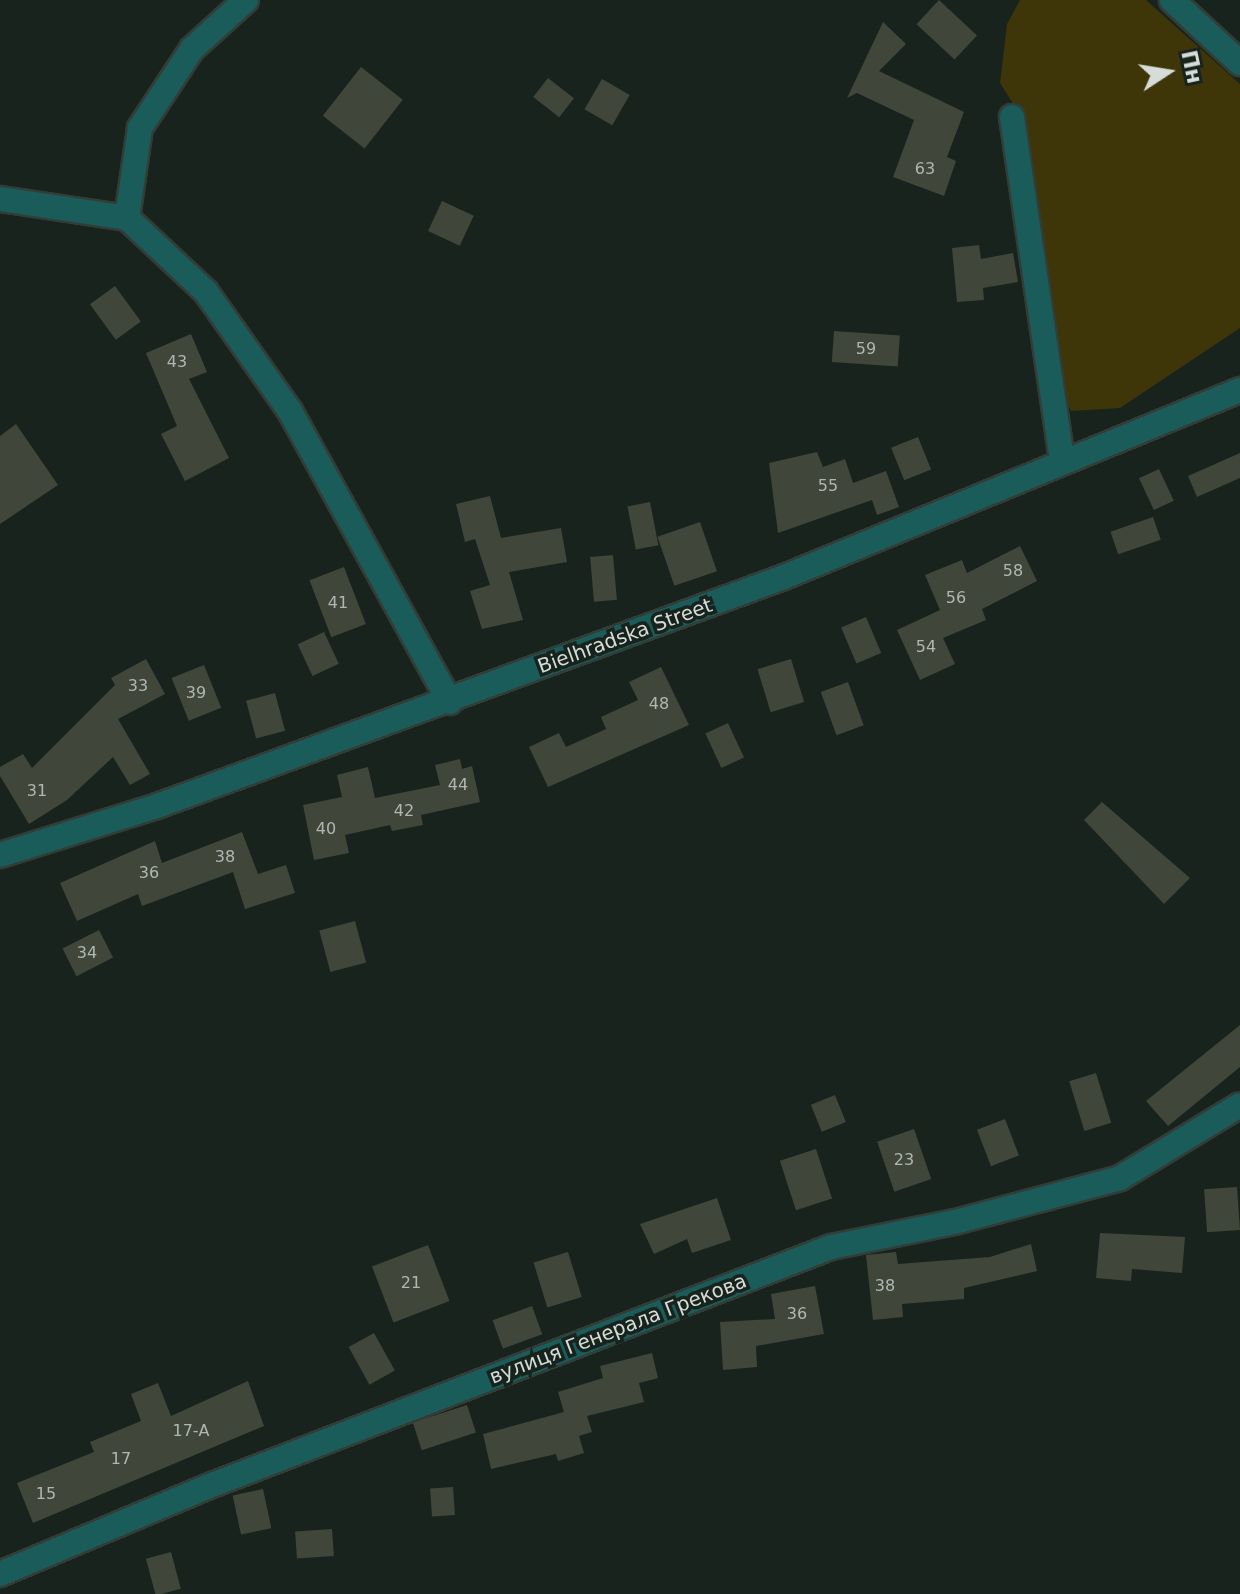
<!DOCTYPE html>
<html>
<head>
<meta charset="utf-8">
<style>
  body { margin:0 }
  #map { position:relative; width:1240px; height:1594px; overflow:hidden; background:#18231d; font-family:"DejaVu Sans",sans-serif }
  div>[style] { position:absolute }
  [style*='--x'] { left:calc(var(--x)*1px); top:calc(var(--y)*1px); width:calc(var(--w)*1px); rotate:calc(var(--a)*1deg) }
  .green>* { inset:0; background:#3e3508 }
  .building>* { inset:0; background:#40463a; transform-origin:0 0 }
  .roads { filter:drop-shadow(2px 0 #333d37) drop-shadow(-2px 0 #333d37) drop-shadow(0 2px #333d37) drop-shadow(0 -2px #333d37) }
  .minor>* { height:24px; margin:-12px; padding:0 12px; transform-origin:12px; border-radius:12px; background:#195c59 }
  span { translate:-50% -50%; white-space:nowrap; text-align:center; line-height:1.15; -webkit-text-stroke:7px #18231d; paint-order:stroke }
  .number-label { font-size:16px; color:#b0b7b1 }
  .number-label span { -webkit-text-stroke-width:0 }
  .street-label { font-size:20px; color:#d6ddd9 }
  .north { position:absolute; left:1128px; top:32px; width:80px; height:80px; -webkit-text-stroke:6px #18231d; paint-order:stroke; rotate:78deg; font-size:22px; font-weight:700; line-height:32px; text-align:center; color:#d6ddd9 }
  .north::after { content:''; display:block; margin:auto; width:28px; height:36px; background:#d6ddd9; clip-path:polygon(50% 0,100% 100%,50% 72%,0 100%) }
</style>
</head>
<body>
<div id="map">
  <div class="green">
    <i style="clip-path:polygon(1020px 0,1146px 0,1240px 84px,1240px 328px,1120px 408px,1071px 411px,1057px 381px,1026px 124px,1000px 83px,1007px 24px)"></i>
  </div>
  <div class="building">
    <i style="left:939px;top:0;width:52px;height:33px;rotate:43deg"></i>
    <i style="clip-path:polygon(883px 22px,906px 44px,879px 71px,964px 112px,947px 157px,956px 161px,944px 196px,893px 177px,914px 120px,857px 93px,847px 98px)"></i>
    <i style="left:361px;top:67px;width:53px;height:62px;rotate:38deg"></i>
    <i style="left:548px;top:78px;width:33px;height:24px;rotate:38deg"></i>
    <i style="left:602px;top:79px;width:32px;height:35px;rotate:30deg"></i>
    <i style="left:442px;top:201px;width:35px;height:33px;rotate:25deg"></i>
    <i style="clip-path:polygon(979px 245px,981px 259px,1013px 253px,1018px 282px,983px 288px,984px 300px,957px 302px,952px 248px)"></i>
    <i style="left:115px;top:286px;width:44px;height:31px;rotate:54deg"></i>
    <i style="left:834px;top:331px;width:66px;height:31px;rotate:4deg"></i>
    <i style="clip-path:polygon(191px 334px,207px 372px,189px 379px,229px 458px,185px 481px,161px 434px,177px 426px,146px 353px)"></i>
    <i style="clip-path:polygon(16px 424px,58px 485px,0 524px,0 436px)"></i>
    <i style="left:918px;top:437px;width:35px;height:29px;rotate:68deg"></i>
    <i style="clip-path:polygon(817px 452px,823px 467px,845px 459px,853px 483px,886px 471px,899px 507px,877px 515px,872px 500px,778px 533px,769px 463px)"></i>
    <i style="clip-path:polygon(1240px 453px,1240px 478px,1197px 497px,1188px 476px)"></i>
    <i style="left:1159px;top:469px;width:35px;height:22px;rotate:65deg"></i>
    <i style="clip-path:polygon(490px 496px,501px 538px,561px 528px,567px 562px,509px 572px,523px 620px,482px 629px,470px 591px,490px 585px,475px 539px,465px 542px,456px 504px)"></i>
    <i style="left:650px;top:502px;width:44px;height:23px;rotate:79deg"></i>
    <i style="left:1153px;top:517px;width:24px;height:45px;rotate:71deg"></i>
    <i style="left:700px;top:522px;width:52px;height:45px;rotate:71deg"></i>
    <i style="clip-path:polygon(1020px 546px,1037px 581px,982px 609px,986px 620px,943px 638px,955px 664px,920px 680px,897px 630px,940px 610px,925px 575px,962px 560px,967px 573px)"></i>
    <i style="left:613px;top:555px;width:45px;height:23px;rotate:85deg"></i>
    <i style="left:344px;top:567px;width:61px;height:37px;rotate:69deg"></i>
    <i style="left:866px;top:617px;width:39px;height:27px;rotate:67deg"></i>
    <i style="left:324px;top:632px;width:35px;height:29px;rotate:65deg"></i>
    <i style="clip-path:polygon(146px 659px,165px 694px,118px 719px,150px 774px,130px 785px,113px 757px,67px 800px,29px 824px,0 776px,0 767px,23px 754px,32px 768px,115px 685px,111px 678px)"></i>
    <i style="left:791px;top:659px;width:45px;height:35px;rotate:73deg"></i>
    <i style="left:204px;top:665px;width:46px;height:35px;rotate:68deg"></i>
    <i style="clip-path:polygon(661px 667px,689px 725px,548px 787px,529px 747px,559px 733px,566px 747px,606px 729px,601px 717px,638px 700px,629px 682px)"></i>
    <i style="left:848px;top:682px;width:46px;height:29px;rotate:70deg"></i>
    <i style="left:275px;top:693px;width:39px;height:30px;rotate:75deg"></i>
    <i style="left:728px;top:723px;width:38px;height:25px;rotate:65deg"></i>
    <i style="clip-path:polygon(460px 759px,462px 769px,472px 766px,480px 802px,421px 815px,423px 825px,392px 831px,390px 825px,345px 835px,349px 853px,314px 860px,303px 805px,342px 797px,337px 775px,368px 767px,375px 798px,440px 785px,435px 765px)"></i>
    <i style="clip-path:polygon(1102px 802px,1190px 878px,1164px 904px,1084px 820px)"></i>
    <i style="clip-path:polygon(242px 832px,258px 874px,286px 865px,295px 893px,245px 909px,233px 872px,142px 906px,138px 894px,77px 921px,60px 883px,155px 841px,162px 863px)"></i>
    <i style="left:355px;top:921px;width:43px;height:37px;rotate:75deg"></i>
    <i style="left:99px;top:930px;width:31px;height:41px;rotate:63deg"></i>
    <i style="clip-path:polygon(1240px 1025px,1240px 1067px,1168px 1126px,1146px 1101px)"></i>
    <i style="left:1096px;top:1073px;width:52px;height:28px;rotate:73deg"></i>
    <i style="left:835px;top:1095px;width:29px;height:26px;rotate:68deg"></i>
    <i style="left:1005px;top:1119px;width:39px;height:30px;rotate:69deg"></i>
    <i style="left:914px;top:1129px;width:53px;height:39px;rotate:71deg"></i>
    <i style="left:816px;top:1149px;width:52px;height:38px;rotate:72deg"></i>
    <i style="left:1237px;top:1187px;width:43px;height:33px;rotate:86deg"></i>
    <i style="clip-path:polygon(717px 1198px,731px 1240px,692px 1253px,687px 1239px,654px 1254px,640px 1224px)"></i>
    <i style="clip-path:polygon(1100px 1233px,1185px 1237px,1182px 1273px,1132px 1269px,1131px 1281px,1096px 1278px)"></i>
    <i style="clip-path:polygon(1031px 1244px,1037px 1271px,964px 1288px,964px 1299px,902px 1304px,903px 1317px,873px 1320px,866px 1255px,896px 1252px,898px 1264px,990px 1257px)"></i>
    <i style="left:428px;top:1245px;width:60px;height:60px;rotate:69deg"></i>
    <i style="left:568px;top:1252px;width:47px;height:36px;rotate:73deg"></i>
    <i style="clip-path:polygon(815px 1286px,824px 1334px,756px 1346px,757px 1367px,723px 1370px,720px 1322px,775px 1319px,771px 1294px)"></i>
    <i style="left:532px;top:1306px;width:30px;height:42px;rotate:70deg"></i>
    <i style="left:374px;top:1333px;width:43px;height:29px;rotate:61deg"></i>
    <i style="clip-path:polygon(652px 1353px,658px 1378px,639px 1383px,644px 1402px,587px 1416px,592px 1432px,579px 1436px,584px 1453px,558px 1461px,556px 1454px,491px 1469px,483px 1434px,564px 1412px,558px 1392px,603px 1378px,600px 1366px)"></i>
    <i style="clip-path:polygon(248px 1381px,264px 1426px,33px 1523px,17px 1483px,94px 1452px,90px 1442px,141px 1421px,131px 1394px,158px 1383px,171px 1416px)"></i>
    <i style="left:467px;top:1405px;width:29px;height:57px;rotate:72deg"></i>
    <i style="left:453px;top:1487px;width:28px;height:23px;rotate:86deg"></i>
    <i style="left:263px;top:1489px;width:40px;height:31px;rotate:78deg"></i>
    <i style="left:332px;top:1529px;width:27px;height:37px;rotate:86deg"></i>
    <i style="left:171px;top:1552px;width:38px;height:26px;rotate:75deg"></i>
  </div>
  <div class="roads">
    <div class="minor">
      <i style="--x:246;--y:0;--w:73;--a:137.8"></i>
      <i style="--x:192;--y:49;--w:95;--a:123.4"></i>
      <i style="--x:140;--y:128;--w:91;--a:98.2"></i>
      <i style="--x:127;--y:218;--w:108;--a:43.1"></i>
      <i style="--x:206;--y:292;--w:146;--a:54.8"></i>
      <i style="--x:290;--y:411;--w:332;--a:61.2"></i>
      <i style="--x:1172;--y:0;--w:93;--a:42.8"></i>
      <i style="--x:1012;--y:117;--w:348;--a:81.7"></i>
      <i style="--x:0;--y:199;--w:128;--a:8.5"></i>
      <i style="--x:0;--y:855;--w:164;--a:-17.3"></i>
      <i style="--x:157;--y:806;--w:668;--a:-20.06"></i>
      <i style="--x:784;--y:577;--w:493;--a:-22.3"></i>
      <i style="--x:0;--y:1574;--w:230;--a:-22.8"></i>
      <i style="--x:212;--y:1485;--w:663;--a:-21.03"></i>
      <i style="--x:831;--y:1247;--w:126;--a:-11.4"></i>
      <i style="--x:955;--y:1222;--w:171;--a:-14.9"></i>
      <i style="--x:1120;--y:1178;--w:140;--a:-31.3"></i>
    </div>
  </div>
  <div class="number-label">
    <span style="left:925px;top:169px">63</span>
    <span style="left:866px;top:349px">59</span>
    <span style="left:177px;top:362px">43</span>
    <span style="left:828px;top:486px">55</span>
    <span style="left:1013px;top:571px">58</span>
    <span style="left:956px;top:598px">56</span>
    <span style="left:338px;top:603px">41</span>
    <span style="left:926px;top:647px">54</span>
    <span style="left:138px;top:686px">33</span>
    <span style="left:196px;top:693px">39</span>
    <span style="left:659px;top:704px">48</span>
    <span style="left:458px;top:785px">44</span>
    <span style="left:37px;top:791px">31</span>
    <span style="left:404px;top:811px">42</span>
    <span style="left:326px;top:829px">40</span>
    <span style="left:225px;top:857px">38</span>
    <span style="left:149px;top:873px">36</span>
    <span style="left:87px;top:953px">34</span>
    <span style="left:904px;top:1160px">23</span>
    <span style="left:411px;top:1283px">21</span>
    <span style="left:885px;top:1286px">38</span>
    <span style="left:797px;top:1314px">36</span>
    <span style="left:191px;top:1431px">17-А</span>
    <span style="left:121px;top:1459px">17</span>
    <span style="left:46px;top:1494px">15</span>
  </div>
  <div class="street-label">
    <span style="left:625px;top:636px;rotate:-20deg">Bielhradska Street</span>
    <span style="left:618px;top:1329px;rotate:-21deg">вулиця Генерала Грекова</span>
  </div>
  <div class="north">Пн</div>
</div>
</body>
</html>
